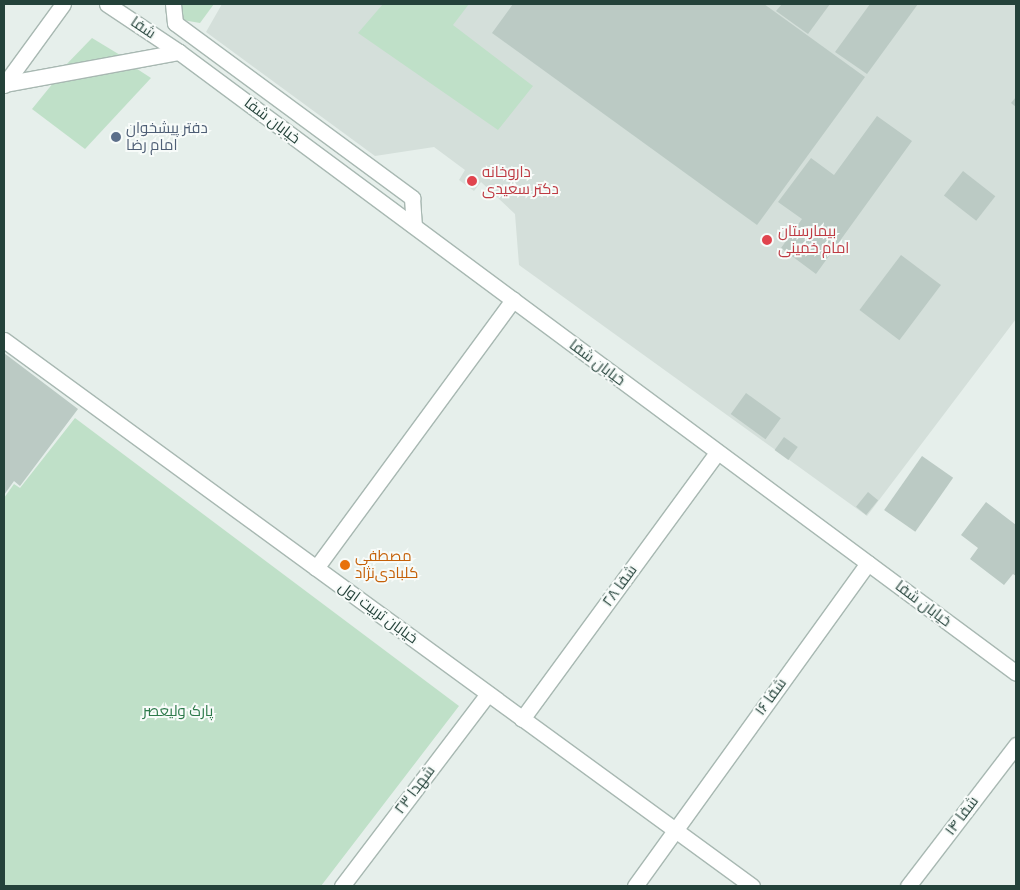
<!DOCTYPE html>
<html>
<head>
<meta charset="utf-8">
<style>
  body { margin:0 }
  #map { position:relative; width:1020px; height:890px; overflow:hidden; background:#e6efeb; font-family:Cabin,Cairo,sans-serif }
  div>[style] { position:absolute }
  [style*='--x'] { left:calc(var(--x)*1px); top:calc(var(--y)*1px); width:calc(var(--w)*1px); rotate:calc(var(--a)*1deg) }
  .built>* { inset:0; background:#d4dfda }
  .green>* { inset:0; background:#bfe0c8 }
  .building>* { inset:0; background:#bbcac4; transform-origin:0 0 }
  .roads { filter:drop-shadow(1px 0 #a8b8b2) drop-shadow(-1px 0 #a8b8b2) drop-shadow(0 1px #a8b8b2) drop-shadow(0 -1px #a8b8b2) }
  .street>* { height:15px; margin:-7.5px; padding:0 7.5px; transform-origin:7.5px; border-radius:7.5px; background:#fff }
  .secondary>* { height:15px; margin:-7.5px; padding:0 7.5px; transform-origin:7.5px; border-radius:7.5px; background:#fff }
  .dots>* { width:14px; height:14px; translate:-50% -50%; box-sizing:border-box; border:2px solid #f7fbf9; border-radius:50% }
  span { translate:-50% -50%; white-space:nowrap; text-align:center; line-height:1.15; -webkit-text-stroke:4px #f7fbf9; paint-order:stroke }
  .street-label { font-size:15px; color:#24423a }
  .service-label { font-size:15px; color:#4e5e75 }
  .left { translate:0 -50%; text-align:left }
  .health-label { font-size:15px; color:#be3a42 }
  .food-label { font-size:15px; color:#c56008 }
  .park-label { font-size:15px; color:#2d7a4b }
  .frame { position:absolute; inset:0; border:5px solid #24423a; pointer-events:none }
</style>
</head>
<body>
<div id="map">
  <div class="built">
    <i style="clip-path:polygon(222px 4px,1016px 4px,1016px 319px,867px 516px,519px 265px,515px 214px,481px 182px,474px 191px,459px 180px,465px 170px,434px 147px,375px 156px,206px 32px)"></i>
  </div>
  <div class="green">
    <i style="clip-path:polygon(174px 4px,214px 4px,200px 23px,177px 19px)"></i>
    <i style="clip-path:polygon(383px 4px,469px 4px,453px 25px,533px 86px,498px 130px,358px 33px)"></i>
    <i style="clip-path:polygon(92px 38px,125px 58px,60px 71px)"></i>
    <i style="clip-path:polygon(131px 65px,151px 78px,85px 149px,32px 109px,58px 77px)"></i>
    <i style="clip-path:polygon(75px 418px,459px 706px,321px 886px,4px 886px,4px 498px,14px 484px,20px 488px)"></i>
  </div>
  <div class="building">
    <i style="clip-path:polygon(513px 4px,764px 4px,865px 77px,757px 225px,492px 33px)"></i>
    <i style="clip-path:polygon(782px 4px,830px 4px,808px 34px,776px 11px)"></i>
    <i style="clip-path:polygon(870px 4px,918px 4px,867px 74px,835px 52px)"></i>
    <i style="clip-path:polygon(1016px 97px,1016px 107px,1011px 103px)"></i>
    <i style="clip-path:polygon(877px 116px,912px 141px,816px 274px,781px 248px,802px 219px,778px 202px,811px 158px,834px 175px)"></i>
    <i style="left:963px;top:171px;width:41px;height:31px;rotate:38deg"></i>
    <i style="left:901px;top:255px;width:50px;height:69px;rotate:37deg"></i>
    <i style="clip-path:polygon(4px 353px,78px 409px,20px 486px,14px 481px,4px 495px)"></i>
    <i style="left:746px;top:393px;width:43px;height:26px;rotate:36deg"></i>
    <i style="left:784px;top:437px;width:17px;height:16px;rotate:36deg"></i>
    <i style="left:922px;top:456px;width:38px;height:66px;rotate:35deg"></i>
    <i style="left:868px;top:492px;width:13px;height:19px;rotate:39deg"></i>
    <i style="clip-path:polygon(986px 502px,1016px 525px,1016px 576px,1013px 574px,1004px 585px,970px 559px,978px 548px,961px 535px)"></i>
  </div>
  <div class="roads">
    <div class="street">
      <i style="--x:4;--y:340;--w:926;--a:36.13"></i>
      <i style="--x:316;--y:568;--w:333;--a:-53.7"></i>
      <i style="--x:522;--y:719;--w:330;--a:-53.8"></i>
      <i style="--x:342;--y:886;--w:241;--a:-52.8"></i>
      <i style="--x:635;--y:886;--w:398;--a:-54.2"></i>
      <i style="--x:908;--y:886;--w:178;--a:-52.5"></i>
    </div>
    <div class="secondary">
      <i style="--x:107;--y:4;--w:87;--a:33.7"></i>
      <i style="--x:179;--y:52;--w:1042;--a:36.57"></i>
      <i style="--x:173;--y:4;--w:19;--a:84"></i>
      <i style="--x:175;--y:23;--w:295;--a:36.4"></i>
      <i style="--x:412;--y:198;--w:28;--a:86"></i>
      <i style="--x:4;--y:84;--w:178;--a:-10.4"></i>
      <i style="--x:4;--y:85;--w:100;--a:-53.9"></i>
    </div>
  </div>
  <div class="dots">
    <i style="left:116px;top:137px;background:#5c6f8a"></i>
    <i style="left:472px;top:181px;background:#e0444e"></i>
    <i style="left:767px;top:240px;background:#e0444e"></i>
    <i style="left:345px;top:565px;background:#e8710a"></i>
  </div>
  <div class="street-label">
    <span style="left:143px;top:28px;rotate:34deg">شفا</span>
    <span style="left:272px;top:121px;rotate:37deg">خیابان شفا</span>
    <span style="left:597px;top:363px;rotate:37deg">خیابان شفا</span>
    <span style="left:620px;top:586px;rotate:-54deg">شفا ۲۸</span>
    <span style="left:923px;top:604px;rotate:37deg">خیابان شفا</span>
    <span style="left:378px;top:613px;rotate:36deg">خیابان تربیت اول</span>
    <span style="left:771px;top:697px;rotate:-54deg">شفا ۱۶</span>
    <span style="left:415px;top:790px;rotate:-53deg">شهدا ۲۳</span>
    <span style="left:962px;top:816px;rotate:-53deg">شفا ۱۴</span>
  </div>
  <div class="service-label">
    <span class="left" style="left:126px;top:137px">دفتر پیشخوان<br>امام رضا</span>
  </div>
  <div class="health-label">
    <span class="left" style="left:482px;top:181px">داروخانه<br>دکتر سعیدی</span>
    <span class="left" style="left:778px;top:240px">بیمارستان<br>امام خمینی</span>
  </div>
  <div class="food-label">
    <span class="left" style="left:355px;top:565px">مصطفی<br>کلبادی‌نژاد</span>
  </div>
  <div class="park-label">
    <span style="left:178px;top:712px">پارک ولیعصر</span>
  </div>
  <div class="frame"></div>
</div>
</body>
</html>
